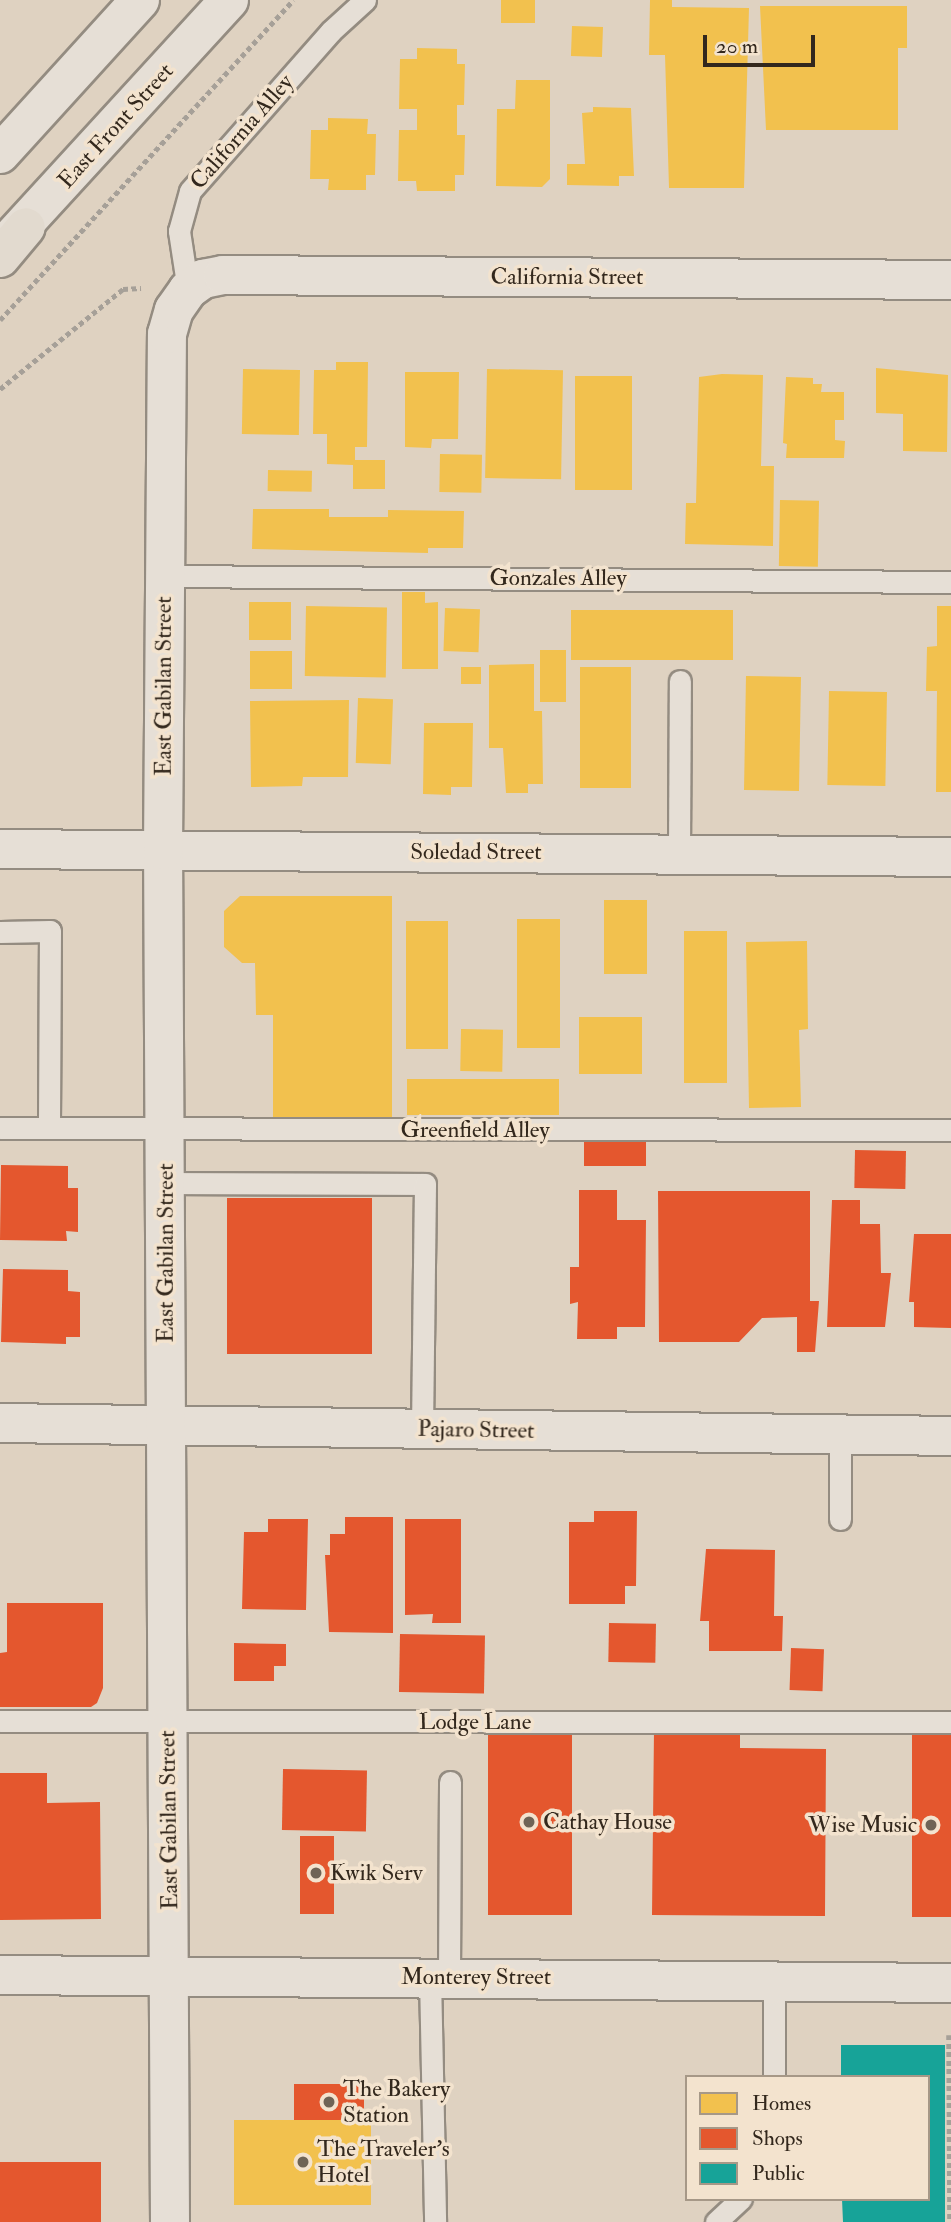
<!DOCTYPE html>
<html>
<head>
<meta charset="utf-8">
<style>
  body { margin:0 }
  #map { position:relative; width:951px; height:2222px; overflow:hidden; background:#dfd2c1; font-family:"IM FELL Double Pica",serif }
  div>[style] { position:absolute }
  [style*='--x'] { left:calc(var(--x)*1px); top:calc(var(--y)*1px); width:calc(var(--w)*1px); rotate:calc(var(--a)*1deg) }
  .homes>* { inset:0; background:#f2c14e; transform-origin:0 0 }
  .shops>* { inset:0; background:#e4572e; transform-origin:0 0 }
  .public>* { inset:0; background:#17a398 }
  .path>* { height:4.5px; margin-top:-2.25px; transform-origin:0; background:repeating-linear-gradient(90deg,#a6a098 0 5px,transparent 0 8.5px) }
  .roads { filter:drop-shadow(2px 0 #948c81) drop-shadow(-2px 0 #948c81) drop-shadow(0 2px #948c81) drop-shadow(0 -2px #948c81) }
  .service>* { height:21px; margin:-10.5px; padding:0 10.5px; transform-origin:10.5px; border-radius:10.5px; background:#e6dfd6 }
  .minor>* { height:38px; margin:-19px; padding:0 19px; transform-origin:19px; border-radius:19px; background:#e6dfd6 }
  .tertiary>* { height:38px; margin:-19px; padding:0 19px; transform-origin:19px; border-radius:19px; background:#e6dfd6 }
  .secondary>* { height:38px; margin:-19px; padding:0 19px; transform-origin:19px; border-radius:19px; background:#e6dfd6 }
  .primary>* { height:38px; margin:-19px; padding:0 19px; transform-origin:19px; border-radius:19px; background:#e2dacf }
  .dots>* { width:19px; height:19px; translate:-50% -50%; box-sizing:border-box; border:4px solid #f3e3ce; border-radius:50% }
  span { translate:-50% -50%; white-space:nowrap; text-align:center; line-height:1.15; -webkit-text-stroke:7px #f3e3ce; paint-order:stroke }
  .street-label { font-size:23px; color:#33281d }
  .poi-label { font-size:23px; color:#33281d }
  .left { translate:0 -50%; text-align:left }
  .right { translate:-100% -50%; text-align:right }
  .legend { position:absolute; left:685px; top:2075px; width:245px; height:126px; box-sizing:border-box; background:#f3e3ce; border:2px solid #a69887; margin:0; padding:9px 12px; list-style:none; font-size:21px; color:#33281d }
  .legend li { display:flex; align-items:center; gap:14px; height:35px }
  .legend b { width:35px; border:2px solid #a69887 }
  .scale { position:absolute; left:703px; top:35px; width:112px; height:32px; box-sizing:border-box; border:4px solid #33281d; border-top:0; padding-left:9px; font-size:21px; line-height:24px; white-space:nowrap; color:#33281d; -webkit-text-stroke:5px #f3e3ce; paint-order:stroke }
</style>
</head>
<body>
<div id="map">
  <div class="homes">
    <i style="left:501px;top:0;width:34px;height:23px"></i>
    <i style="clip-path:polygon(650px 0,672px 0,672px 7px,749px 8px,744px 188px,669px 188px,665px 55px,649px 55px)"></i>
    <i style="clip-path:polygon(760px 6px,907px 6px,907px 48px,898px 48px,898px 130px,766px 130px)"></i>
    <i style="left:572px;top:26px;width:31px;height:30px;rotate:2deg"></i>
    <i style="clip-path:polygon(417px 48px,457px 49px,457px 64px,465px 64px,464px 105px,457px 105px,457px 135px,465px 135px,464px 175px,455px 175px,455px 191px,417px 191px,416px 181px,398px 181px,399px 130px,417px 130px,417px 109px,399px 109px,400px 59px,417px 59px)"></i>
    <i style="clip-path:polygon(516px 80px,550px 80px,550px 179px,542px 187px,496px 186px,497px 109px,515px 109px)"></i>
    <i style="clip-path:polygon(593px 107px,631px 108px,634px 176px,619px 176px,619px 186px,567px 185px,567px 164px,585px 164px,582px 113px,593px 112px)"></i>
    <i style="clip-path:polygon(328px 118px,368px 119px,367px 134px,376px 134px,375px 175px,366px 175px,366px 190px,328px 190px,329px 179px,310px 179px,311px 130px,328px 130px)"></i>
    <i style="clip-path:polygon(336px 362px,368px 362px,367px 447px,355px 447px,355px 460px,385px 460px,385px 489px,353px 489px,353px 465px,327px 464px,327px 434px,313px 434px,314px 370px,336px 370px)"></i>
    <i style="clip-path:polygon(876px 368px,948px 375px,947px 452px,903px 451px,903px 414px,876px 413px)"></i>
    <i style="left:243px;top:369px;width:57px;height:65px;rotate:1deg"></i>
    <i style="left:487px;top:369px;width:76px;height:109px;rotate:1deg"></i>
    <i style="clip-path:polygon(405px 372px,459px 372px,458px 439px,432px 439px,431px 448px,405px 447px)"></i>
    <i style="clip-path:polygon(722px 374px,763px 375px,761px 466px,774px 466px,773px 546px,685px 544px,686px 503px,696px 503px,699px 377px)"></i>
    <i style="left:575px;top:376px;width:57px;height:114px"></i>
    <i style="clip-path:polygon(786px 377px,813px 378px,813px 384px,822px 384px,821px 392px,844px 392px,844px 420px,835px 420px,835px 440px,845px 441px,844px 458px,786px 458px,787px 444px,783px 443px)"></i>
    <i style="left:440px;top:454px;width:42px;height:38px;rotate:1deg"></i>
    <i style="left:268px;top:470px;width:44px;height:21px;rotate:1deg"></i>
    <i style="left:780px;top:500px;width:39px;height:66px;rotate:1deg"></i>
    <i style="clip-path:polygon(253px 509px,329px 509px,329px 517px,388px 517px,388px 510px,464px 511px,463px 548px,428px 548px,428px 553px,252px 549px)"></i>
    <i style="clip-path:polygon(402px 592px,425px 592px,425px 603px,438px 602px,438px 669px,402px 669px)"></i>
    <i style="left:249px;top:602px;width:42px;height:38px"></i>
    <i style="left:306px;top:606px;width:81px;height:70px;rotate:1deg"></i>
    <i style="clip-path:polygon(937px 606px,951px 606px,951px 792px,936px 792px,937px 691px,926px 691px,927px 647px,937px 646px)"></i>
    <i style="left:445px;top:608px;width:35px;height:43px;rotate:2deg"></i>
    <i style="left:733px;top:610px;width:50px;height:162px;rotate:90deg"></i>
    <i style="left:540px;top:650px;width:26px;height:52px"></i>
    <i style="left:250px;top:651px;width:42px;height:38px"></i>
    <i style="clip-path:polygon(534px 664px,534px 711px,542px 711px,543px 784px,528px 784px,528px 793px,506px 793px,503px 748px,489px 748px,489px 665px)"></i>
    <i style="left:461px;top:667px;width:20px;height:17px"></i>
    <i style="left:580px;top:667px;width:51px;height:121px"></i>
    <i style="left:746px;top:676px;width:55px;height:114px;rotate:1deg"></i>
    <i style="left:829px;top:691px;width:58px;height:94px;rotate:1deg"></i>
    <i style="left:358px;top:698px;width:35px;height:65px;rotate:2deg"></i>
    <i style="clip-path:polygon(349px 700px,348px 777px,303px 777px,302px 786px,251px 787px,250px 701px)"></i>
    <i style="clip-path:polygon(424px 723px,473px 723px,472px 787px,451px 787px,451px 795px,423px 794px)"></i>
    <i style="clip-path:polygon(240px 896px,392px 896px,392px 1117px,273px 1117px,273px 1015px,256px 1015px,255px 963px,242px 963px,224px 947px,224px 911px)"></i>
    <i style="left:604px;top:900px;width:43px;height:74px"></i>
    <i style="left:517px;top:919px;width:43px;height:129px"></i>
    <i style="left:448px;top:921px;width:128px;height:42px;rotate:90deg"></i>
    <i style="left:727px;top:931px;width:152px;height:43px;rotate:90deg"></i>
    <i style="clip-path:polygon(807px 941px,808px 1029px,799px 1030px,801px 1107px,749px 1108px,746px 942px)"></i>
    <i style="left:579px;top:1017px;width:63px;height:57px"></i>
    <i style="left:461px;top:1029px;width:42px;height:42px;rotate:1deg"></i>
    <i style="left:407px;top:1079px;width:152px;height:36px"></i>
    <i style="left:234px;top:2120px;width:137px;height:85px"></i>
  </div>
  <div class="shops">
    <i style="left:584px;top:1142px;width:62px;height:24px"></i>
    <i style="left:855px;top:1150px;width:51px;height:38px;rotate:1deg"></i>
    <i style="clip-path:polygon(1px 1165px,68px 1166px,68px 1188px,78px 1188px,78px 1232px,66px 1231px,67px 1241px,0 1240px)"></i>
    <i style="clip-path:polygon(579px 1190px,617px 1190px,617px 1220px,646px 1220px,645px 1327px,617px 1327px,617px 1339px,577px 1339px,578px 1302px,570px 1304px,570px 1267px,579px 1267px)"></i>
    <i style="clip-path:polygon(658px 1191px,810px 1191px,810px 1301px,819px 1301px,815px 1352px,797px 1352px,797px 1317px,762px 1318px,739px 1342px,659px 1342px)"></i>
    <i style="left:372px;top:1198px;width:156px;height:145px;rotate:90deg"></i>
    <i style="clip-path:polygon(832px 1200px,860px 1200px,860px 1224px,880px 1224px,881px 1273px,891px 1273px,885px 1327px,827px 1327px)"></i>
    <i style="clip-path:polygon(914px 1234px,951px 1234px,951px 1328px,914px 1327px,914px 1302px,909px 1302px)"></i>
    <i style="clip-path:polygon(3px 1269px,68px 1270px,68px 1291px,80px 1292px,80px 1337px,66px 1337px,66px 1344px,1px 1342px)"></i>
    <i style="clip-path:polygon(594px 1511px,637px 1511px,636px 1586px,625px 1586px,625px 1604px,569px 1604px,569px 1522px,594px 1522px)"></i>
    <i style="clip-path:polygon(345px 1517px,393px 1517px,393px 1633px,329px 1632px,325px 1555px,330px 1555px,330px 1534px,345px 1534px)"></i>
    <i style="clip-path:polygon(268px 1519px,308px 1519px,306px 1610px,242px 1609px,244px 1532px,268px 1532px)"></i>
    <i style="clip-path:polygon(405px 1519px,461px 1519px,461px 1623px,432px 1623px,433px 1614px,405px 1615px)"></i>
    <i style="clip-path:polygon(706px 1549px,775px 1550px,774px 1616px,783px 1616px,782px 1651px,709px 1651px,709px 1621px,700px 1621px)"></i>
    <i style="clip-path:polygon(7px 1603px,103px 1603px,103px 1688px,97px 1703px,91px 1707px,0 1707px,0 1653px,7px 1652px)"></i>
    <i style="left:609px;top:1623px;width:47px;height:39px;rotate:1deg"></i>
    <i style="left:400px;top:1634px;width:85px;height:58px;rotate:1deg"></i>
    <i style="clip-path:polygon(234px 1643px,286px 1644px,286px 1666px,274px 1666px,274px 1681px,234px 1681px)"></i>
    <i style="left:791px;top:1648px;width:33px;height:42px;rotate:2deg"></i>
    <i style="left:488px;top:1729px;width:84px;height:186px"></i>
    <i style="clip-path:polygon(654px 1730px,740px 1730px,740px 1748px,826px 1749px,825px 1916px,652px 1915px)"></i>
    <i style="left:912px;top:1732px;width:39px;height:185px"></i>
    <i style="left:283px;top:1769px;width:84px;height:61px;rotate:1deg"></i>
    <i style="clip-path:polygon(0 1773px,47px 1773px,47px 1803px,100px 1802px,101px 1919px,0 1920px)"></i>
    <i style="left:300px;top:1836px;width:34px;height:78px"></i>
    <i style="left:294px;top:2084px;width:70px;height:36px"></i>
    <i style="left:101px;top:2162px;width:60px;height:101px;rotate:90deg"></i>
  </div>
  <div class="public">
    <i style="clip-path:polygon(841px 2045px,945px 2045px,945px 2222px,843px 2222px,842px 2199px,928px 2199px,928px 2077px,841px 2077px)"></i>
  </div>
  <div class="path">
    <i style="--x:0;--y:320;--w:434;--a:-47.5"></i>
    <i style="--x:0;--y:389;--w:159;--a:-39.1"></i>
    <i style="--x:123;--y:289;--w:18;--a:-3"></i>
    <i style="--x:949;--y:2035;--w:187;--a:89.7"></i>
  </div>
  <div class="roads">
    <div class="service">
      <i style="--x:188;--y:290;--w:60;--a:-98.7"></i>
      <i style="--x:179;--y:231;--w:41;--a:-74.6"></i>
      <i style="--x:190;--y:191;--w:213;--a:-48.6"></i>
      <i style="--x:331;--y:31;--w:46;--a:-42.4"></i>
      <i style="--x:165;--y:576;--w:786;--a:0.44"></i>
      <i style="--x:679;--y:852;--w:171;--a:-89.7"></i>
      <i style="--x:0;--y:932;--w:50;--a:-1.1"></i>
      <i style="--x:50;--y:931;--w:197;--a:90.3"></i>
      <i style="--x:0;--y:1128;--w:951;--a:0.12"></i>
      <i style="--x:166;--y:1183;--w:259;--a:0.2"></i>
      <i style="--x:425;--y:1184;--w:245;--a:90.7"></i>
      <i style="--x:840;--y:1519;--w:83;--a:-90"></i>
      <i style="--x:0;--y:1721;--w:951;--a:0.06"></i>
      <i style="--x:449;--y:1976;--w:194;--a:-89.7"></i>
      <i style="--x:430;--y:1977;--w:245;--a:88.8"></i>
      <i style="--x:774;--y:1979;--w:98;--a:90"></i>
      <i style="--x:716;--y:2222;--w:34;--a:-43"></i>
    </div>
    <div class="minor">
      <i style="--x:0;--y:849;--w:951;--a:0.48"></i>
    </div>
    <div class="tertiary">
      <i style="--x:0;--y:1423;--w:951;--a:0.78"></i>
      <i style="--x:170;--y:2222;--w:1372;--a:-90.29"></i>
      <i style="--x:163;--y:850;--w:516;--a:-89.56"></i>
      <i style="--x:167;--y:334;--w:25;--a:-74"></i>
      <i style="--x:174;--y:310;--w:24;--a:-55"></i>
      <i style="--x:188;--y:290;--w:19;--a:-36"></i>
      <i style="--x:203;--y:279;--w:20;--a:-11"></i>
      <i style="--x:223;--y:275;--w:728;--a:0.39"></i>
    </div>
    <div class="secondary">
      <i style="--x:0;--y:154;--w:208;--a:-47.7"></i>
      <i style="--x:2;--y:248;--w:336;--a:-47.5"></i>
      <i style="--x:0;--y:1975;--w:951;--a:0.48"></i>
    </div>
    <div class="primary">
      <i style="--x:0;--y:258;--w:40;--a:-50"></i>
    </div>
  </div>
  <div class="dots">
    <i style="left:529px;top:1822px;background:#6f6456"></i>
    <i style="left:931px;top:1825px;background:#6f6456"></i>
    <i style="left:316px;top:1873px;background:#6f6456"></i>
    <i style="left:329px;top:2102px;background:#6f6456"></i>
    <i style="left:303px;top:2162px;background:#6f6456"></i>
  </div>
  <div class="street-label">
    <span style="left:116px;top:126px;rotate:-48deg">East Front Street</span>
    <span style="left:242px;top:132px;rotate:-49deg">California Alley</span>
    <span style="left:567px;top:277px">California Street</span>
    <span style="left:558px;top:578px">Gonzales Alley</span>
    <span style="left:164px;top:686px;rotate:-90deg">East Gabilan Street</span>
    <span style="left:476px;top:852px">Soledad Street</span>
    <span style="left:475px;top:1130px">Greenfield Alley</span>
    <span style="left:166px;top:1253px;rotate:-90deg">East Gabilan Street</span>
    <span style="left:476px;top:1430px;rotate:1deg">Pajaro Street</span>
    <span style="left:475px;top:1722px">Lodge Lane</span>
    <span style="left:169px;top:1820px;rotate:-91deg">East Gabilan Street</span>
    <span style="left:476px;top:1977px">Monterey Street</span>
  </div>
  <div class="poi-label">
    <span class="left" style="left:543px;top:1822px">Cathay House</span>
    <span class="right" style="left:917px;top:1825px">Wise Music</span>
    <span class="left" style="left:330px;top:1873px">Kwik Serv</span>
    <span class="left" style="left:343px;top:2102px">The Bakery<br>Station</span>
    <span class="left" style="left:317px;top:2162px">The Traveler's<br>Hotel</span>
  </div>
  <ul class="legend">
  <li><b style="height:19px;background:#f2c14e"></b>Homes</li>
  <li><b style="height:19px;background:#e4572e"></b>Shops</li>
  <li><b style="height:19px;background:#17a398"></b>Public</li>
  </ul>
  <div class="scale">20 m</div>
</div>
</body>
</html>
